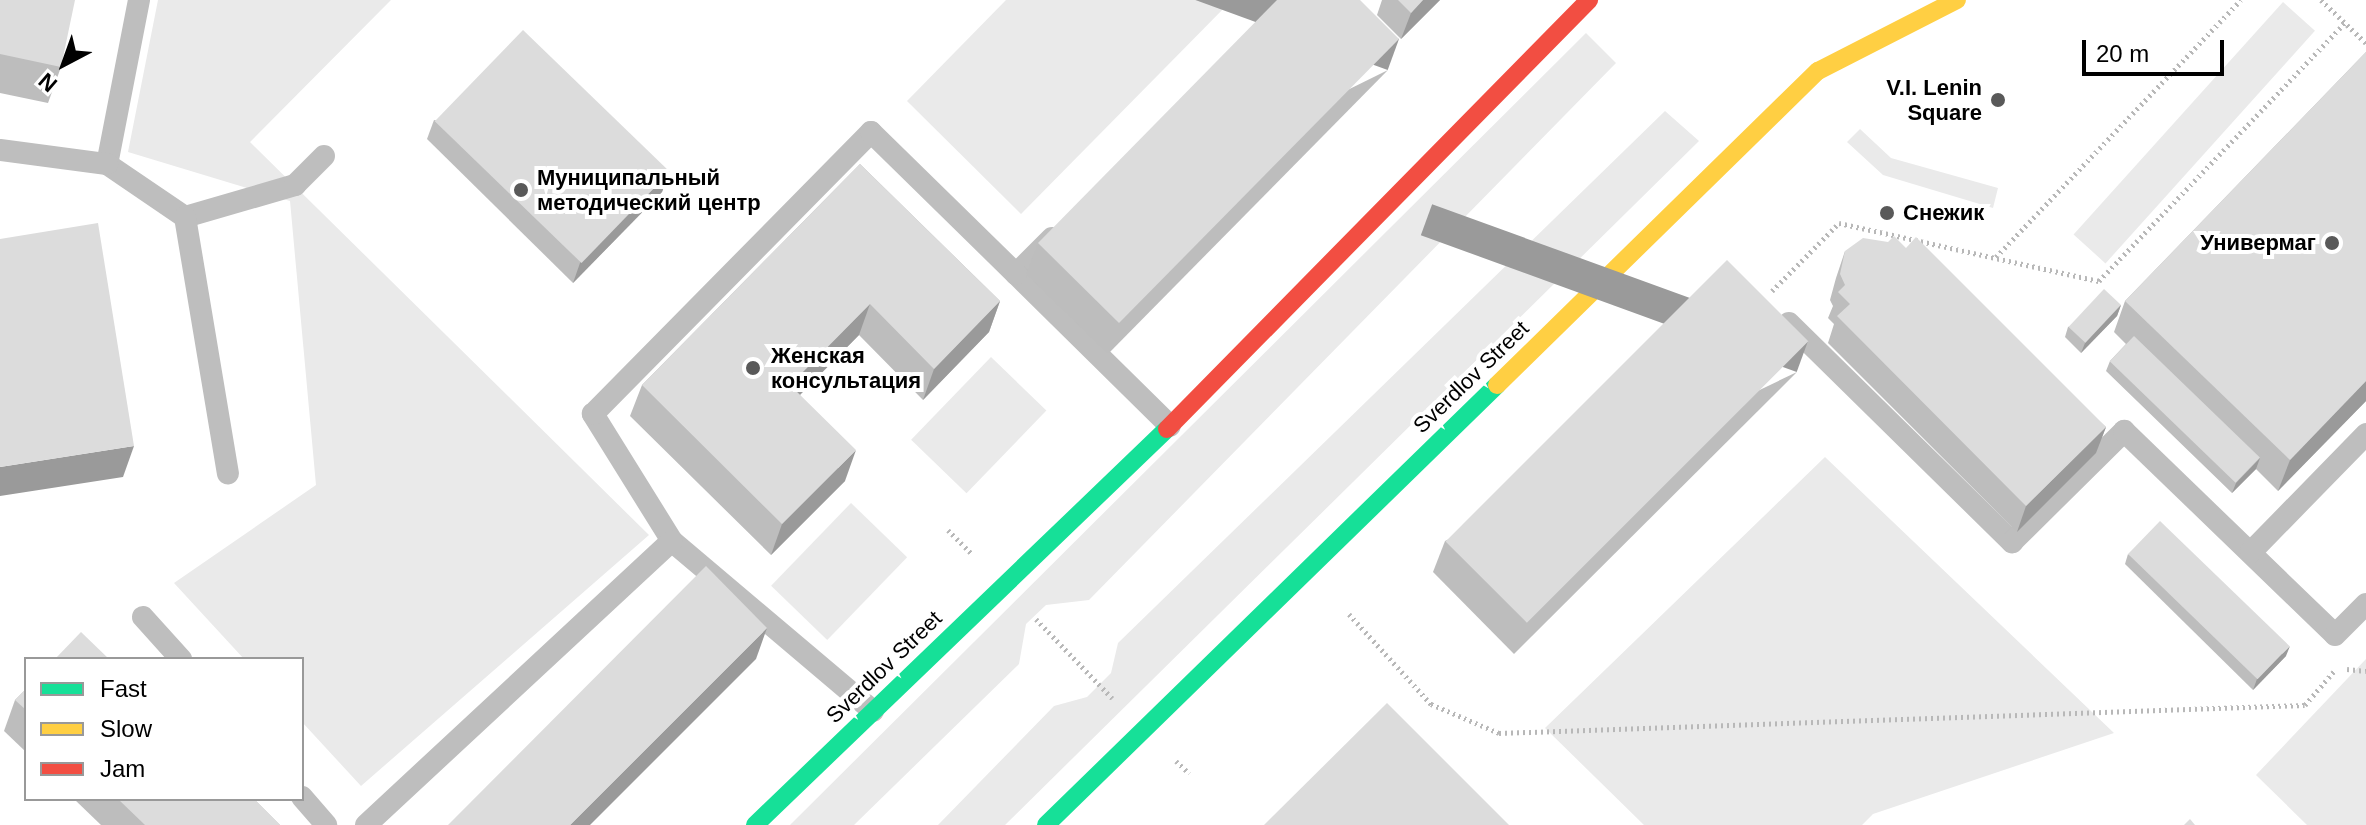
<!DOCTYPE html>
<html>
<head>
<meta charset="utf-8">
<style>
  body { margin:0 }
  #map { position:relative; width:2366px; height:825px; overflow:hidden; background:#fff; font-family:Helvetica,sans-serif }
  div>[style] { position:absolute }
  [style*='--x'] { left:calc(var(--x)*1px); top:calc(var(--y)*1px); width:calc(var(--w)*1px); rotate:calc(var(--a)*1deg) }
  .green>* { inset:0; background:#eaeaea; transform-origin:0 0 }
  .path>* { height:5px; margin-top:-2.5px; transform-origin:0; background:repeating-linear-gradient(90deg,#b8b8b8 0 2px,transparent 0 6px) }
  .lane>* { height:22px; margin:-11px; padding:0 11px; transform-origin:11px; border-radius:11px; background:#bebebe }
  .fast>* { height:18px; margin:-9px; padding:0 9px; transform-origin:9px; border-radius:9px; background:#16e098 }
  .slow>* { height:18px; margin:-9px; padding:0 9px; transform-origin:9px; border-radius:9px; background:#ffcf43 }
  .jam>* { height:18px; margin:-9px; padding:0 9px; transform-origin:9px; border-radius:9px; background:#f24e42 }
  .wall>* { inset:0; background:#bdbdbd }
  .shaded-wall>* { inset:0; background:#9a9a9a; transform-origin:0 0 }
  .building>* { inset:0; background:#dcdcdc; transform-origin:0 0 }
  .dots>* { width:22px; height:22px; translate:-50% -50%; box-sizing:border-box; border:4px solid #fff; border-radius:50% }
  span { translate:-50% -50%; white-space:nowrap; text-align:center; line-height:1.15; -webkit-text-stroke:8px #fff; paint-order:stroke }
  .poi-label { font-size:22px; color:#000; font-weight:700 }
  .right { translate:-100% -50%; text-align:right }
  .left { translate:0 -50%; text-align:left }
  .street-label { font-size:22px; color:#000 }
  .legend { position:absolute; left:24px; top:657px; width:280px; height:144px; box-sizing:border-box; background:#fff; border:2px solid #999; margin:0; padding:10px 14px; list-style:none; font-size:24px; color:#000 }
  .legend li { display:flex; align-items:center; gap:16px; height:40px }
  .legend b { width:40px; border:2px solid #999 }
  .north { position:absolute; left:24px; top:24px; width:80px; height:80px; -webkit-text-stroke:6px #fff; paint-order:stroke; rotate:221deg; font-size:22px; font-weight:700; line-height:32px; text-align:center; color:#000 }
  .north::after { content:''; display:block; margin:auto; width:28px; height:36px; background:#000; clip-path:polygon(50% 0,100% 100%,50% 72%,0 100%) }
  .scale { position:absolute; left:2082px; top:40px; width:142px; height:36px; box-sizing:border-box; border:4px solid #000; border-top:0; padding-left:10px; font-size:24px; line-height:28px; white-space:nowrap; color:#000; -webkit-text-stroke:6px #fff; paint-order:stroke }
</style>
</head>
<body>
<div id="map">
  <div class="green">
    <i style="clip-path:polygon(158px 0,391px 0,250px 142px,649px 535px,361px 786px,302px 722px,302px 659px,244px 659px,174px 583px,316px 485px,290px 201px,128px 152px)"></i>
    <i style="clip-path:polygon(1006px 0,1232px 0,1021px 214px,907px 101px)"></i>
    <i style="left:2283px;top:2px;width:43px;height:313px;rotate:42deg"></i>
    <i style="clip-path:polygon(1586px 33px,1616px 63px,1089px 600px,1046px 605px,1026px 624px,1019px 664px,854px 825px,790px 825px)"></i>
    <i style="clip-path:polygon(1665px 111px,1699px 141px,1005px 825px,938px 825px,1054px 706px,1087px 697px,1111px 673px,1118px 643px)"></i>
    <i style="clip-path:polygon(1860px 129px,1891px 158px,1998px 188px,1993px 208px,1883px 175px,1847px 142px)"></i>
    <i style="left:991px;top:357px;width:77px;height:115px;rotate:44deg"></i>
    <i style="clip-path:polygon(1825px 457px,2114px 733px,1873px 814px,1862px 825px,1644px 825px,1545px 728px)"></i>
    <i style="left:851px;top:503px;width:78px;height:115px;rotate:44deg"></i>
    <i style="clip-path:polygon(2366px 659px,2366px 825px,2307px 825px,2256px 775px)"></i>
  </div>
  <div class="path">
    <i style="--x:2321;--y:0;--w:62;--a:43.7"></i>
    <i style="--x:1996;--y:257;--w:355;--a:-46.4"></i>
    <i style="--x:1772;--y:291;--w:95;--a:-45.4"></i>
    <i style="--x:1839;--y:223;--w:266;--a:12.6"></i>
    <i style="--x:2099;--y:281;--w:356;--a:-46.4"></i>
    <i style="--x:948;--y:530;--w:35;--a:45"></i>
    <i style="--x:1349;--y:614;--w:122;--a:47.7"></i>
    <i style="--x:1431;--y:704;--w:74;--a:23.1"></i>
    <i style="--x:1499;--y:733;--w:806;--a:-1.99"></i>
    <i style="--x:2305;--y:705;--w:46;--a:-49.4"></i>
    <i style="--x:1036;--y:619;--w:110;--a:46.1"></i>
    <i style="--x:2347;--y:669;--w:19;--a:6"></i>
    <i style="--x:1176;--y:761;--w:18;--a:43"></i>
  </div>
  <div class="lane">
    <i style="--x:139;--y:0;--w:167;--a:101"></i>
    <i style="--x:107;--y:164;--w:94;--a:34.2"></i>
    <i style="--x:185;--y:217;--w:115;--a:-16.2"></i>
    <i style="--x:295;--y:185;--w:41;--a:-45"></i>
    <i style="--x:0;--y:150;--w:108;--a:7.5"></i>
    <i style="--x:185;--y:217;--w:260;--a:80.5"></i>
    <i style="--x:1052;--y:238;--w:51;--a:135"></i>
    <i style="--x:1016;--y:274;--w:216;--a:44.6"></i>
    <i style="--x:1789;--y:323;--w:313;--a:44.5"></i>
    <i style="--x:2012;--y:542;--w:158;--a:-44.7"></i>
    <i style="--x:2124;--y:431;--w:293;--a:44"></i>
    <i style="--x:2335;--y:635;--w:44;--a:-45"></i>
    <i style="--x:2251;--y:552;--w:165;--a:-45.7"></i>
    <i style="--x:143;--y:617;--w:57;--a:47.9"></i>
    <i style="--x:873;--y:711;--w:263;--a:-139.8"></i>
    <i style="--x:672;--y:541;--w:150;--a:-121.9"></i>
    <i style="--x:593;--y:414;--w:396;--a:-45.4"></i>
    <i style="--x:871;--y:132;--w:203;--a:44.4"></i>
    <i style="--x:302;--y:797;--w:37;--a:49"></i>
    <i style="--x:366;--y:825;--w:417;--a:-42.9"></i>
  </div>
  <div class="fast">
    <i style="--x:755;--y:825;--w:571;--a:-43.87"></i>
    <i style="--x:1046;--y:825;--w:630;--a:-44.29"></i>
  </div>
  <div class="slow">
    <i style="--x:1497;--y:385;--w:449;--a:-44.4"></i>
    <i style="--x:1818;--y:71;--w:156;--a:-27.1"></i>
  </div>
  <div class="jam">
    <i style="--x:1167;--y:429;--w:602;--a:-45.47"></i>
  </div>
  <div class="wall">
    <i style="clip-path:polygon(0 0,61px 67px,48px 103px,0 93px)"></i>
    <i style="clip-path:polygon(1382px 0,1440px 0,1401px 39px,1377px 15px)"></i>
    <i style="clip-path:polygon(2366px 52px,2366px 401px,2278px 491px,2256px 469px,2232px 493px,2106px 371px,2110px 361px,2126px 344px,2114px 332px,2125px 301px)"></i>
    <i style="clip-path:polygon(1388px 70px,1108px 354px,1026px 274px,1038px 243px)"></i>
    <i style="clip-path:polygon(434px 120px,669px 173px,662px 192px,573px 283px,427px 139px)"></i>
    <i style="clip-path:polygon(860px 164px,1000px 301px,989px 332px,923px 400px,859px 335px,800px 395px,845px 481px,771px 555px,630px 416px,642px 385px)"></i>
    <i style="clip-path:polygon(1906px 248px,2106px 427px,2096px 453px,2017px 532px,1828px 343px,1834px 324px,1828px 318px,1833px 306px,1830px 300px,1836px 278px,1845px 251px)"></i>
    <i style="clip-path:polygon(2121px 305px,2117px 316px,2081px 353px,2065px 337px,2068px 327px)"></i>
    <i style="clip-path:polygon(1797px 372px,1514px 654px,1433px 572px,1445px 541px)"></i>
    <i style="clip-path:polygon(2128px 554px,2286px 656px,2253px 690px,2125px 564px)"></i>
    <i style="clip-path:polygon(26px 689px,26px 752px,4px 731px,15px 700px)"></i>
    <i style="clip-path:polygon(74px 799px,254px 799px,280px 825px,101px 825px)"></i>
  </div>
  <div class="shaded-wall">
    <i style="clip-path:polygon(1423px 0,1440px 0,1401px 39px,1411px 13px)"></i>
    <i style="left:1399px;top:39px;width:33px;height:399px;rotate:110deg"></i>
    <i style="clip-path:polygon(669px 173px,662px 192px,573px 283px,580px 263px)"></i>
    <i style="clip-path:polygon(1000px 301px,989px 332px,923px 400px,934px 369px)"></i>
    <i style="clip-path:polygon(870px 304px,859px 335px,779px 416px,790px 385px)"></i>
    <i style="clip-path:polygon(2121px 305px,2117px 316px,2081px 353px,2085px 343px)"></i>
    <i style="left:1808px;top:341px;width:33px;height:400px;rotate:110deg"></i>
    <i style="clip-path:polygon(2366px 381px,2366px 401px,2278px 491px,2290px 460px)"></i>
    <i style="clip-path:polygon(2106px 427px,2096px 453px,2017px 532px,2026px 506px)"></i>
    <i style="clip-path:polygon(134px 446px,123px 477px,0 496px,0 467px)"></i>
    <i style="clip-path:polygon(856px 450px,845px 481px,771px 555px,782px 524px)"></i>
    <i style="clip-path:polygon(2260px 458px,2256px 469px,2232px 493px,2236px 483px)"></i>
    <i style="clip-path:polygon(767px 628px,756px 659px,590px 825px,570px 825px)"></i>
    <i style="clip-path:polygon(2290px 646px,2286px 656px,2253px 690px,2257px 679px)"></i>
  </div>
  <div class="building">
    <i style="clip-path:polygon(0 0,75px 0,61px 67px,0 54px)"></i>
    <i style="clip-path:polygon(1277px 0,1360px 0,1399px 39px,1119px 323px,1038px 243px)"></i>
    <i style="clip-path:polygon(1398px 0,1423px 0,1411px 13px)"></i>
    <i style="left:523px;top:30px;width:204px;height:127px;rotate:44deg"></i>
    <i style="clip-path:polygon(2366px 52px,2366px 381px,2290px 460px,2125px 301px)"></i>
    <i style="clip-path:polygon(860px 164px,1000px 301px,934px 369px,870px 304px,790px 385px,856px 450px,782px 524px,642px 385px)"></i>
    <i style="clip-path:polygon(98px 223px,134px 446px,0 467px,0 239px)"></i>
    <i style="clip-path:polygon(1894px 236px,1906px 248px,1916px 237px,2106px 427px,2026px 506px,1837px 316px,1850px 304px,1838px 292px,1845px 285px,1840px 274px,1845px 251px,1863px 238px,1888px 242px)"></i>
    <i style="left:1727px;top:260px;width:115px;height:398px;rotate:45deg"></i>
    <i style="left:2104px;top:289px;width:23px;height:52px;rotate:43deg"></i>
    <i style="left:2134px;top:336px;width:175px;height:35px;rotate:44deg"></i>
    <i style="left:2160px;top:521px;width:180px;height:46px;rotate:44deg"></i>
    <i style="clip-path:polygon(706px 566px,767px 628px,570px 825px,448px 825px)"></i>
    <i style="clip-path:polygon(81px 632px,109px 659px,55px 659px)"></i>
    <i style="clip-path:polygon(26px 689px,26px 710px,15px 700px)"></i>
    <i style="clip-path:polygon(1387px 703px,1509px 825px,1264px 825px)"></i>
    <i style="clip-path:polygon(118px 799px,254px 799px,280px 825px,145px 825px)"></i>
    <i style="clip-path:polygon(2190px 819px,2195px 825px,2184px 825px)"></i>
  </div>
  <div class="dots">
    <i style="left:1998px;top:100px;background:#595959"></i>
    <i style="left:521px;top:190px;background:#595959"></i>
    <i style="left:1887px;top:213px;background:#595959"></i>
    <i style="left:2332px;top:243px;background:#595959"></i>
    <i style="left:753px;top:368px;background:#595959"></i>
  </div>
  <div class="poi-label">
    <span class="right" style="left:1982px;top:100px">V.I. Lenin<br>Square</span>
    <span class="left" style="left:537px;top:190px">Муниципальный<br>методический центр</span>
    <span class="left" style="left:1903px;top:213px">Снежик</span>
    <span class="right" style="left:2316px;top:243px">Универмаг</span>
    <span class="left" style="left:771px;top:368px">Женская<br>консультация</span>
  </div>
  <div class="street-label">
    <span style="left:1471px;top:377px;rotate:-44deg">Sverdlov Street</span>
    <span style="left:884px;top:667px;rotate:-44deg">Sverdlov Street</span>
  </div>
  <ul class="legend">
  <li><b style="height:10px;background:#16e098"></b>Fast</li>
  <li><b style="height:10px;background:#ffcf43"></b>Slow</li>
  <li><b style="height:10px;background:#f24e42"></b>Jam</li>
  </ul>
  <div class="north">N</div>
  <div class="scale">20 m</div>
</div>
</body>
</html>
